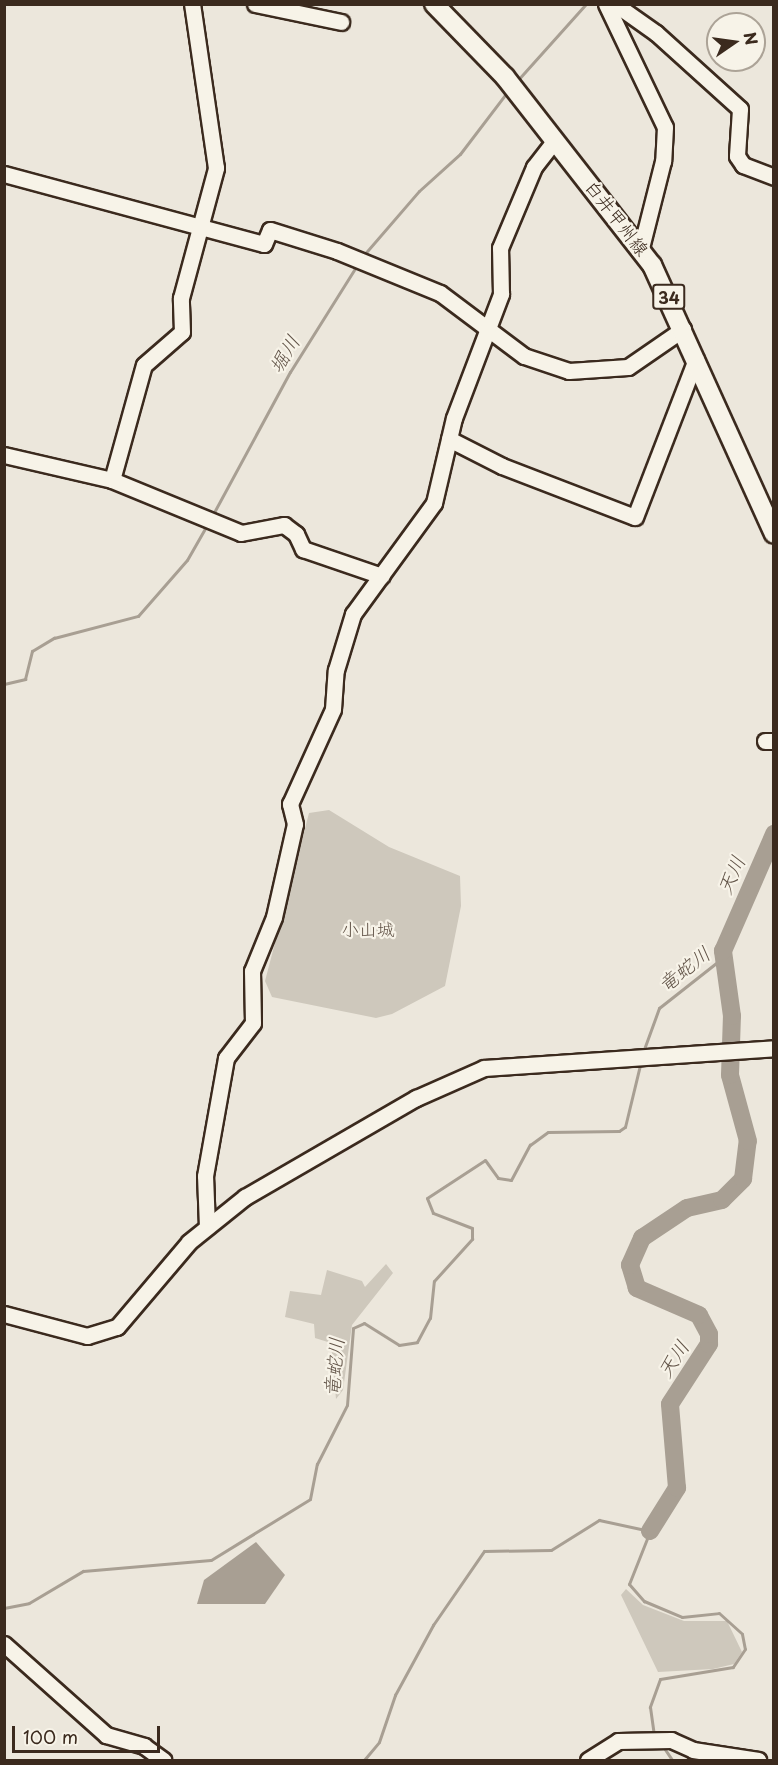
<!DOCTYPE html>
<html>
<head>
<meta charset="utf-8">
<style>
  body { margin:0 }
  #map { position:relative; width:778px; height:1765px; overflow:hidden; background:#ece7dc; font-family:"Playpen Sans","Klee One",sans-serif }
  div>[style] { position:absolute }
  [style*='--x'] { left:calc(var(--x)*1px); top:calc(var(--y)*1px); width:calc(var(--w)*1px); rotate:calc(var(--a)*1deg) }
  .green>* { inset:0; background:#cec8bc }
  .water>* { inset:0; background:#a89f93 }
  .stream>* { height:3px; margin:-1.5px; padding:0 1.5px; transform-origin:1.5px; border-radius:1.5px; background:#a89f93 }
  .river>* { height:18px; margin:-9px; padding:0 9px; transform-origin:9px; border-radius:9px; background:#a89f93 }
  .roads { filter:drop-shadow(2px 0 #3b2a1e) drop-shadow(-2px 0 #3b2a1e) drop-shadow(0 2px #3b2a1e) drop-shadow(0 -2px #3b2a1e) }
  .minor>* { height:15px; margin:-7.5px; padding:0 7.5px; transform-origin:7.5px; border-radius:7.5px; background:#f7f3e8 }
  .major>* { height:18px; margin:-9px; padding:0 9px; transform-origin:9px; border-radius:9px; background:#f7f3e8 }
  span { translate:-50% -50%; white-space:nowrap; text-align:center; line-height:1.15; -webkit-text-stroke:4.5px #f7f3e8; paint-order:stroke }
  .shield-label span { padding:2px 4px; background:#f7f3e8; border:2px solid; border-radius:4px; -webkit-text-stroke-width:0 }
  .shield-label { font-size:16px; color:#3b2a1e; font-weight:700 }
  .street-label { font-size:18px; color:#3b2a1e }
  .park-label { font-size:18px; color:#605246 }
  .water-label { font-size:20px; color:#615347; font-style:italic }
  .frame { position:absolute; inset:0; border:6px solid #3b2a1e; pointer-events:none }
  .north { position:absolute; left:706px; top:12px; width:60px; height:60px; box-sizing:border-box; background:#f7f3e8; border:2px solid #aca397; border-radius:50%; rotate:77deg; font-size:16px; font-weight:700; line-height:24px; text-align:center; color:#3b2a1e }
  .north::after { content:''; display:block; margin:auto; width:21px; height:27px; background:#3b2a1e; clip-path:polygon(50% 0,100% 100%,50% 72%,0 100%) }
  .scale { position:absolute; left:12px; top:1726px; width:148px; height:27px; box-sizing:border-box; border:3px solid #3b2a1e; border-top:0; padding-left:8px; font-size:18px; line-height:21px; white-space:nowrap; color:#3b2a1e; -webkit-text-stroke:4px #f7f3e8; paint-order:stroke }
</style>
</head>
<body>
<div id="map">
  <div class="green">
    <i style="clip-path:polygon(329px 810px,389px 847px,460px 876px,461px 906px,445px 986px,392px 1014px,376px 1018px,272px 997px,265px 981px,309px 813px)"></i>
    <i style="clip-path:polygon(386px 1264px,393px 1273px,352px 1325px,343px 1390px,336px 1399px,331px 1343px,315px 1338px,314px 1324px,285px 1317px,290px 1291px,321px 1295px,327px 1270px,362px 1281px,365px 1287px)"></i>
    <i style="clip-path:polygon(626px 1589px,643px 1605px,684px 1621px,727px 1621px,742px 1652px,734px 1664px,713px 1669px,658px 1672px,621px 1595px)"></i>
  </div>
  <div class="water">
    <i style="clip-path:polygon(256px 1542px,285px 1575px,265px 1604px,197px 1604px,204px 1580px)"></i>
  </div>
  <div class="stream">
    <i style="--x:516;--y:82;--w:105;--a:-48.1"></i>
    <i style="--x:362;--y:257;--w:87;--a:-49.2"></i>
    <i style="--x:419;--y:191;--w:55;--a:-42.1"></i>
    <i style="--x:460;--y:154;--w:79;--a:-52.7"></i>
    <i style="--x:212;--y:516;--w:164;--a:-61.6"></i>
    <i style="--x:290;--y:372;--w:126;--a:-57.9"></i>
    <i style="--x:4;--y:684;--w:22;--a:-13"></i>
    <i style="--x:25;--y:679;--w:29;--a:-76"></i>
    <i style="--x:32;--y:651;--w:26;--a:-31"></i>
    <i style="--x:54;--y:638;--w:87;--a:-14.7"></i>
    <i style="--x:138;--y:616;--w:74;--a:-48.8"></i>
    <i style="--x:187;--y:560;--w:40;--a:-60.3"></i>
    <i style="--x:643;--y:1052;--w:47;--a:-70"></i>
    <i style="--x:659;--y:1008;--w:84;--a:-38.2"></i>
    <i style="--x:4;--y:1608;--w:25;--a:-11"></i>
    <i style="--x:29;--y:1603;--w:63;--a:-30.7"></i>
    <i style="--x:83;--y:1571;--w:128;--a:-4.9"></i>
    <i style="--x:211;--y:1560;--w:116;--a:-31.6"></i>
    <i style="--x:310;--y:1499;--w:36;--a:-79"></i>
    <i style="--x:317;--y:1464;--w:66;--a:-63"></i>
    <i style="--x:347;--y:1405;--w:77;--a:-85.5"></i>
    <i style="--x:353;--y:1328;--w:12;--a:-24"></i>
    <i style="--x:364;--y:1323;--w:41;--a:32.2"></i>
    <i style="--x:399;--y:1345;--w:18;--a:-9"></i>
    <i style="--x:417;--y:1342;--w:27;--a:-62"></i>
    <i style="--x:430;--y:1318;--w:37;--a:-84"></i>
    <i style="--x:434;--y:1281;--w:57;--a:-47.9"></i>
    <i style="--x:472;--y:1239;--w:11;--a:-90"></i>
    <i style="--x:472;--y:1228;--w:42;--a:-159"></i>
    <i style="--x:433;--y:1213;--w:16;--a:-112"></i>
    <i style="--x:427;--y:1198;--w:69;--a:-33.2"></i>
    <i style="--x:485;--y:1160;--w:22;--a:54"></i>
    <i style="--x:498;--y:1178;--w:13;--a:9"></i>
    <i style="--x:511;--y:1180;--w:40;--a:-62"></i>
    <i style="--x:530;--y:1145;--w:22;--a:-36"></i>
    <i style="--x:548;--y:1132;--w:71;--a:-0.8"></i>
    <i style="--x:619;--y:1131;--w:7;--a:-34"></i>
    <i style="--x:625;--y:1127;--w:68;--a:-76.4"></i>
    <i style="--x:662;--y:1745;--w:18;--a:56"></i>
    <i style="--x:364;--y:1760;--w:23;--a:-50"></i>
    <i style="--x:379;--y:1742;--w:50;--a:-71.2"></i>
    <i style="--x:395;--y:1695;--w:80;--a:-61.5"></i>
    <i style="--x:433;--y:1625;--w:90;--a:-55.4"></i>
    <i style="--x:484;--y:1551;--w:67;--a:-0.9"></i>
    <i style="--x:551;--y:1550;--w:57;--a:-32"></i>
    <i style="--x:599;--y:1520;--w:52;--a:12.2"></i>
    <i style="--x:650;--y:1531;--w:57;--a:111.6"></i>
    <i style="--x:629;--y:1584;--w:23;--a:49"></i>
    <i style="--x:644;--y:1601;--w:41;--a:22.8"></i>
    <i style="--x:682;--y:1617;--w:37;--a:-6"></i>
    <i style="--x:719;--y:1613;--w:31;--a:42"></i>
    <i style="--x:742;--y:1634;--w:15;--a:79"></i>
    <i style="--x:745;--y:1649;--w:22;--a:124"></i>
    <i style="--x:733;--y:1667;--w:74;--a:170.7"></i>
    <i style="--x:660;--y:1679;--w:30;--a:110"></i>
    <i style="--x:650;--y:1707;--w:28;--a:82"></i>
  </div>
  <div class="river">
    <i style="--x:650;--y:1531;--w:51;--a:-57.9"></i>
    <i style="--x:677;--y:1488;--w:84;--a:-94.8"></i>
    <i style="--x:670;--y:1404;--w:72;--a:-57"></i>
    <i style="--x:709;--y:1344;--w:10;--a:-90"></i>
    <i style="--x:709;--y:1334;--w:21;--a:-118"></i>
    <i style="--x:699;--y:1315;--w:68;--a:-156.5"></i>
    <i style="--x:637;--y:1288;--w:24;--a:-107"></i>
    <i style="--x:630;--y:1265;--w:30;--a:-66"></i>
    <i style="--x:642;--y:1238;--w:54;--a:-33.7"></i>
    <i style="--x:687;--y:1208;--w:36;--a:-13"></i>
    <i style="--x:722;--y:1200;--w:30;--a:-45"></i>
    <i style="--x:743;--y:1179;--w:38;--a:-83"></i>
    <i style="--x:748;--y:1141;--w:68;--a:-105.3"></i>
    <i style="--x:730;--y:1075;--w:59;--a:-88.1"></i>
    <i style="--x:732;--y:1016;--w:66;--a:-97.9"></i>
    <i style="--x:723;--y:951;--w:128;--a:-66.4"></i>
  </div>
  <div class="roads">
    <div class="minor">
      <i style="--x:255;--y:4;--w:88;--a:11.8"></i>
      <i style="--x:606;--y:4;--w:136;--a:64.4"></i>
      <i style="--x:665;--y:127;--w:34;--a:93"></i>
      <i style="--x:663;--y:161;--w:90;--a:104.2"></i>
      <i style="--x:615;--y:4;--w:50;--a:35.3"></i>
      <i style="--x:656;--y:33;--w:113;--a:42.1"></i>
      <i style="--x:740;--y:109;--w:47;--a:93.7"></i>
      <i style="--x:737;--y:156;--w:11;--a:56"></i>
      <i style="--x:743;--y:165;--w:33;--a:21"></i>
      <i style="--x:4;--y:174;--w:269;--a:15.1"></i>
      <i style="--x:264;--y:244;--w:15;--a:-67"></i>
      <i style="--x:270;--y:230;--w:70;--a:17.4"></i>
      <i style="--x:337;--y:251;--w:111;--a:22.2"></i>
      <i style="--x:440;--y:293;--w:105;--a:36.9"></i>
      <i style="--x:524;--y:356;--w:47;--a:18.4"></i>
      <i style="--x:569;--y:371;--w:59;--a:-3.9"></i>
      <i style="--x:628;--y:367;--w:67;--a:-34.6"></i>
      <i style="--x:449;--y:439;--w:59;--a:27"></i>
      <i style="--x:502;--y:466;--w:142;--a:21"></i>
      <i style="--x:635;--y:517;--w:169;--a:-68.9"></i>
      <i style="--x:4;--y:455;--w:111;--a:13"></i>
      <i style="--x:112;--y:480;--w:139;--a:22.3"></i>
      <i style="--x:241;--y:533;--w:44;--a:-10.5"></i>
      <i style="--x:284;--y:525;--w:15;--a:37"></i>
      <i style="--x:296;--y:534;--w:17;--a:65"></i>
      <i style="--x:303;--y:549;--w:83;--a:18.9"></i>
      <i style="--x:112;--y:480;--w:119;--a:-74.5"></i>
      <i style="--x:144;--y:365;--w:50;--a:-41"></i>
      <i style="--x:182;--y:332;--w:34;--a:-92"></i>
      <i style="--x:181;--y:298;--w:135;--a:-74.9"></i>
      <i style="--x:216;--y:168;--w:166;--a:-98.3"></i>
      <i style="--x:765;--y:741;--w:9;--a:0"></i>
      <i style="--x:207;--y:1227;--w:51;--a:-92.2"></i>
      <i style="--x:205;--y:1176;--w:120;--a:-79.9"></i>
      <i style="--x:226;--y:1058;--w:44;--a:-52.4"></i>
      <i style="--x:253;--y:1023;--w:52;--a:-91.1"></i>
      <i style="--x:252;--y:971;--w:58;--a:-67.8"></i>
      <i style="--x:274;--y:917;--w:95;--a:-77.3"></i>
      <i style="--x:295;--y:824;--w:21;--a:-104"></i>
      <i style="--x:290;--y:804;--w:104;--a:-65.6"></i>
      <i style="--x:333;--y:709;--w:39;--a:-86"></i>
      <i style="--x:336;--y:670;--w:59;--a:-73.1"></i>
      <i style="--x:353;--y:614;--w:137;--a:-53.9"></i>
      <i style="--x:434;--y:503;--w:87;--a:-76.8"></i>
      <i style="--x:454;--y:418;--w:133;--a:-69.2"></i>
      <i style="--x:501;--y:294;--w:46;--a:-91.2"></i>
      <i style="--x:500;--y:248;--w:88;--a:-67.2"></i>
      <i style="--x:534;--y:167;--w:34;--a:-52"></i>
      <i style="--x:4;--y:1314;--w:86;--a:14.8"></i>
      <i style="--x:87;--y:1336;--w:31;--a:-17"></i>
      <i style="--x:117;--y:1327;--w:111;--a:-49.7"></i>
      <i style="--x:189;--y:1242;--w:72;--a:-38.8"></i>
      <i style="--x:245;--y:1197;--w:198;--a:-30.1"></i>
      <i style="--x:416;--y:1098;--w:74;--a:-23.8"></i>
      <i style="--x:484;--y:1068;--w:291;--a:-3.9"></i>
      <i style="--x:4;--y:1644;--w:137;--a:41.7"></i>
      <i style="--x:106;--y:1735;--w:40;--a:16"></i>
      <i style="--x:144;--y:1746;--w:24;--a:36"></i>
      <i style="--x:588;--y:1760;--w:36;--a:-32"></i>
      <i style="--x:618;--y:1741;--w:53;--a:-1.1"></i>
      <i style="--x:671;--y:1740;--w:24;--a:24"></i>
      <i style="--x:693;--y:1750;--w:66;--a:8.7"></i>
    </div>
    <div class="major">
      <i style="--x:434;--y:4;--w:102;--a:45.8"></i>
      <i style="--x:505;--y:77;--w:239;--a:52"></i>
      <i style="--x:652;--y:265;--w:295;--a:65.6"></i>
    </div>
  </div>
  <div class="shield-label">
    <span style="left:669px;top:297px">34</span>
  </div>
  <div class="street-label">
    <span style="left:617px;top:218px;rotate:52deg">白井甲州線</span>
  </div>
  <div class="park-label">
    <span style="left:368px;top:929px">小山城</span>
  </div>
  <div class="water-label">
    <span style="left:284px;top:354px;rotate:-59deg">堀川</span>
    <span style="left:731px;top:875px;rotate:-66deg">天川</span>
    <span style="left:684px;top:969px;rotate:-38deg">竜蛇川</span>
    <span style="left:673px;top:1359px;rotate:-57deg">天川</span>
    <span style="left:334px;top:1367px;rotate:-85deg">竜蛇川</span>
  </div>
  <div class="frame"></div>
  <div class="north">N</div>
  <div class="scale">100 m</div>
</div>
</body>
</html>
